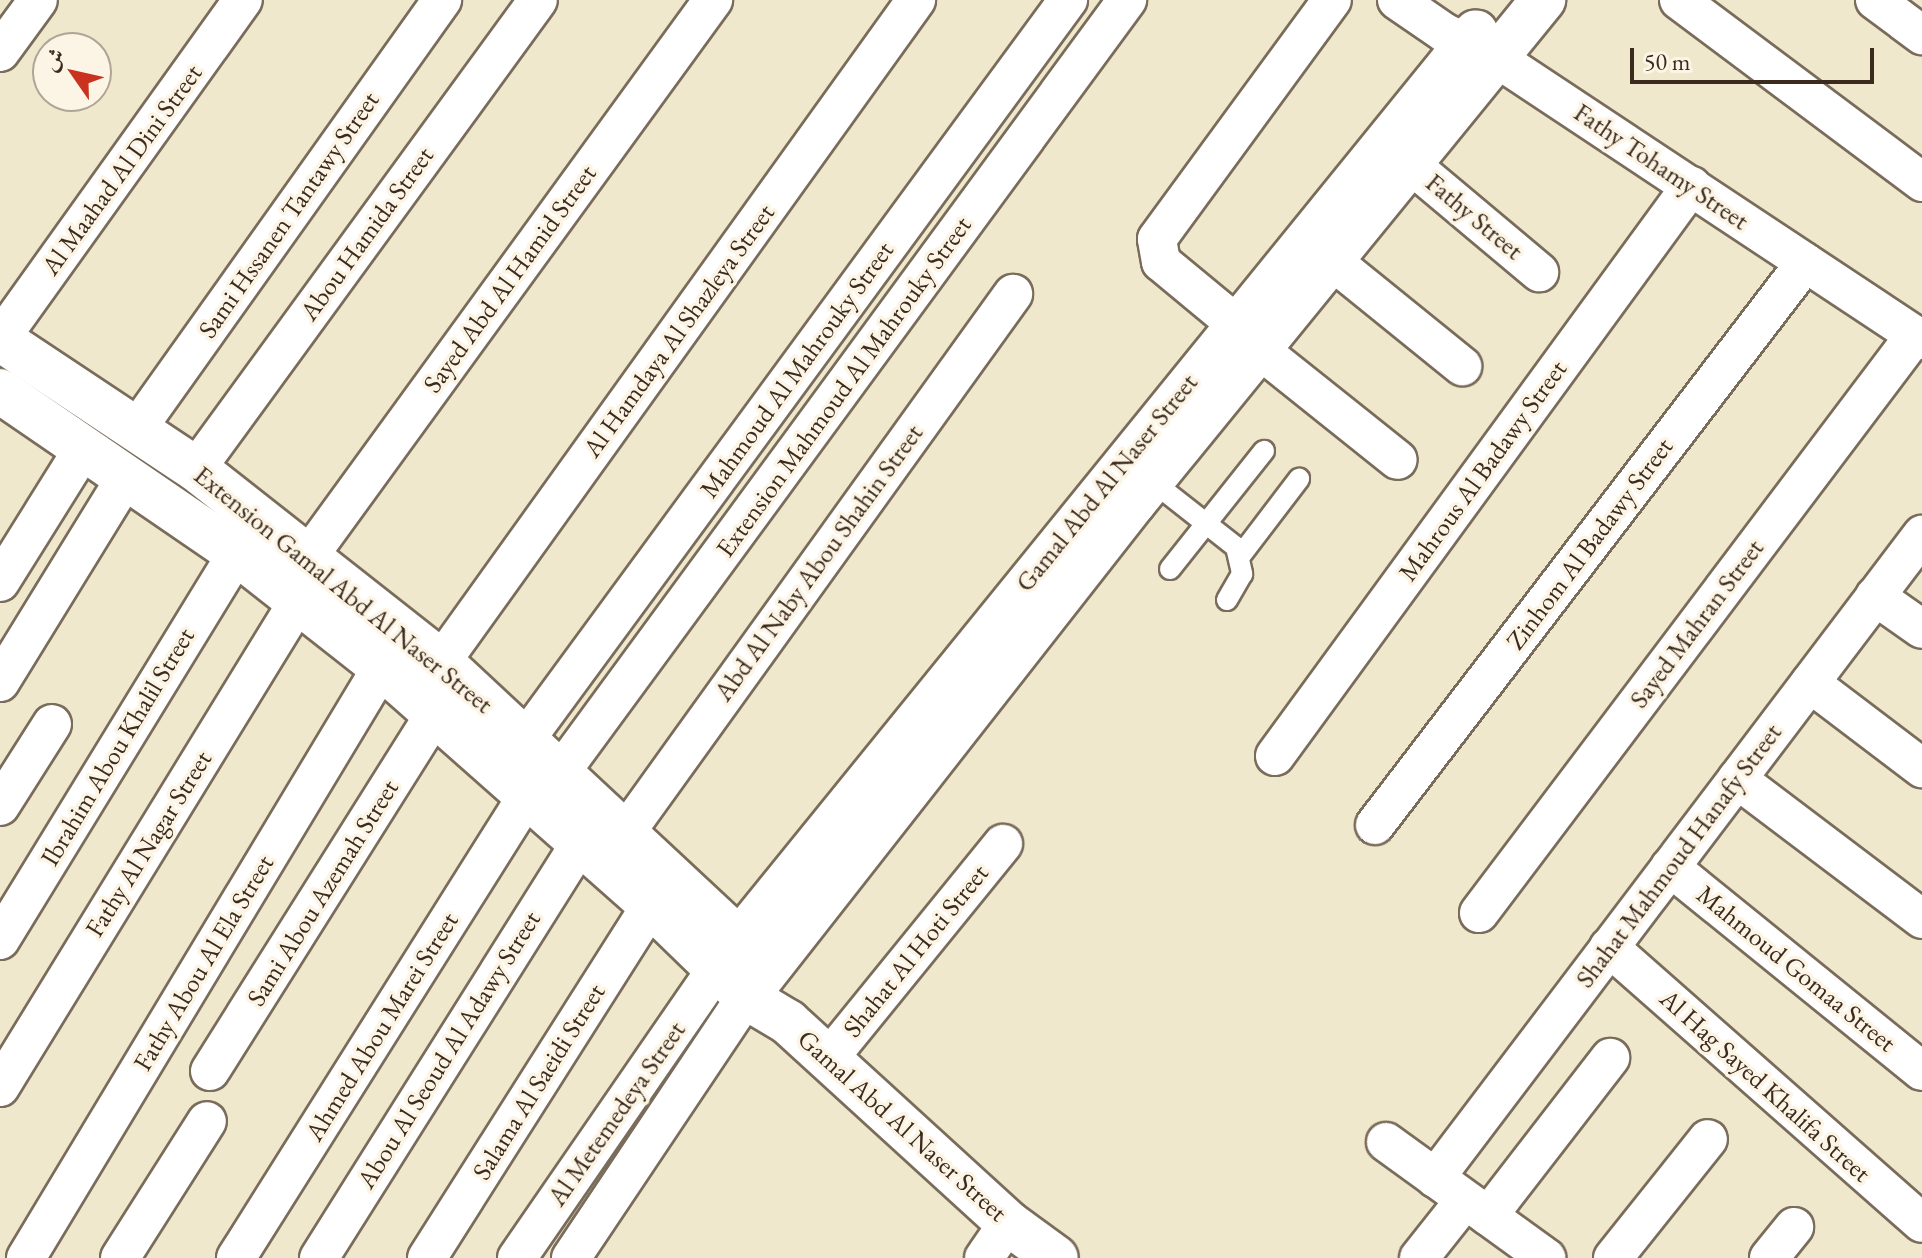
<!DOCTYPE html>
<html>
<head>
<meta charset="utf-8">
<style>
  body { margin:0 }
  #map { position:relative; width:1922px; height:1258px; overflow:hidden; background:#f0e8cc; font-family:"EB Garamond",Amiri,serif }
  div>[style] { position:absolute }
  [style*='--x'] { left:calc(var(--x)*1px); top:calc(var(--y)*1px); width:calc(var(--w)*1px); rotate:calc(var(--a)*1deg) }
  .roads { filter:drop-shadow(2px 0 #7a6c5b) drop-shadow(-2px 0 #7a6c5b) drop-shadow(0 2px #7a6c5b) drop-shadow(0 -2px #7a6c5b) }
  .service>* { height:20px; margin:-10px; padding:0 10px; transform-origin:10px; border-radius:10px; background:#fff }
  .minor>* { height:38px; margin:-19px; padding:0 19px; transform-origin:19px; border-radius:19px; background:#fff }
  .tertiary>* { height:44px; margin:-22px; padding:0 22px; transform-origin:22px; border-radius:22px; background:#fff }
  span { translate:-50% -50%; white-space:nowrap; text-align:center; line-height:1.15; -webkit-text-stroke:7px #fcf5e5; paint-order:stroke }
  .street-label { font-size:26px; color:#3b2a1e }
  .north { position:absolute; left:32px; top:32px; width:80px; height:80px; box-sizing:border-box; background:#fcf5e5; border:2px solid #afa495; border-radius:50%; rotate:304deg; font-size:22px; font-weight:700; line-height:32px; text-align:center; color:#3b2a1e }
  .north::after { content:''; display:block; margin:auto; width:28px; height:36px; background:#c8321e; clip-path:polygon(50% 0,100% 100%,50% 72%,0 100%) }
  .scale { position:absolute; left:1630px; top:48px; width:244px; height:36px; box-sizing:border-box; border:4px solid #3b2a1e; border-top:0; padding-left:10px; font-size:24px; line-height:28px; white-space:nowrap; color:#3b2a1e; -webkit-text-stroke:6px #fcf5e5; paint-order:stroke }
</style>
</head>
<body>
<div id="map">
  <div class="roads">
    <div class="service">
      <i style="--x:1152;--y:481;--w:107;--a:38.2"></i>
      <i style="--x:1236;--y:547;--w:28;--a:77"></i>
      <i style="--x:1242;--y:574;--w:30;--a:120"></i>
      <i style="--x:1241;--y:555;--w:96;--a:-52.7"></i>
      <i style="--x:1170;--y:569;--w:151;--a:-51.5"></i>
    </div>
    <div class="minor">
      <i style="--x:1397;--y:0;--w:58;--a:34.5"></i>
      <i style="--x:1445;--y:33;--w:55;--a:25.6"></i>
      <i style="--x:1495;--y:57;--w:512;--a:33.53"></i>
      <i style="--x:1679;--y:0;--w:304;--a:36.8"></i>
      <i style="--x:1875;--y:0;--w:59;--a:36.7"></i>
      <i style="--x:0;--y:52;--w:64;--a:-53.8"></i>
      <i style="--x:1409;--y:163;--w:170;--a:40"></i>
      <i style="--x:1331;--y:260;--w:169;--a:39"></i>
      <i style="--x:1236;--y:324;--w:97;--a:-140.4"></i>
      <i style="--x:1161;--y:262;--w:23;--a:-100"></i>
      <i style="--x:1157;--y:239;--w:296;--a:-53.8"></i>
      <i style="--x:0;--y:339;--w:417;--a:-54.4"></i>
      <i style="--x:1260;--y:350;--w:176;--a:38.6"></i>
      <i style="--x:136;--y:430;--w:528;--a:-54.56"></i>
      <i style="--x:196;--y:469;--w:580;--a:-53.9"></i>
      <i style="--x:308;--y:557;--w:689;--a:-53.98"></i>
      <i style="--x:0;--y:582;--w:160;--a:-58"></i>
      <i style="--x:1875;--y:596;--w:57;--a:35.1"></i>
      <i style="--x:441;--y:662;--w:815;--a:-54.34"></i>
      <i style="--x:0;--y:682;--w:241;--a:-58.4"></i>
      <i style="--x:1810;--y:683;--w:141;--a:37.2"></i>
      <i style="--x:525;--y:740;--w:918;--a:-53.73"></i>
      <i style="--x:1275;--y:756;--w:706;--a:-53.88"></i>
      <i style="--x:560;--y:773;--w:959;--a:-53.74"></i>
      <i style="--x:1737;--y:779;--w:232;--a:37.1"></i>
      <i style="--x:0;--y:806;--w:97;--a:-57.6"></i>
      <i style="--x:1375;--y:825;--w:708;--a:-52.58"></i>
      <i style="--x:626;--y:832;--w:663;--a:-54.27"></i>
      <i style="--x:1670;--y:867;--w:324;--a:39"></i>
      <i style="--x:1479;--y:913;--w:724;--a:-52.97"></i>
      <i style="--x:0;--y:940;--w:454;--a:-58.5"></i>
      <i style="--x:1609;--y:947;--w:417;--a:41.4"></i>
      <i style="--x:829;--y:1058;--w:276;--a:-50.9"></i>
      <i style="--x:210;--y:1071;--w:422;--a:-57.8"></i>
      <i style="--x:0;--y:1087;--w:571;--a:-58.45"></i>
      <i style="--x:1386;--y:1142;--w:198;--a:35.9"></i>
      <i style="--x:1435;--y:1178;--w:807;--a:-52.86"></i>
      <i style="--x:1488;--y:1216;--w:200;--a:-52.3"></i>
      <i style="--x:26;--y:1258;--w:690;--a:-58.94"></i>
      <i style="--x:120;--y:1258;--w:162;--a:-57.6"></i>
      <i style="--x:236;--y:1258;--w:546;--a:-57.79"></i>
      <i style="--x:319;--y:1258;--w:489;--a:-57.8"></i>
      <i style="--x:427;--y:1258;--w:418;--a:-57.6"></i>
      <i style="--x:517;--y:1258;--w:351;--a:-55.4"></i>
      <i style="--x:571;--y:1258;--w:314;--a:-56.2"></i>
      <i style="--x:984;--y:1258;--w:42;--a:-55.6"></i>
      <i style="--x:1419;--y:1258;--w:74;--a:-51.6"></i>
      <i style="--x:1613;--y:1258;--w:152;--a:-51.4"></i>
      <i style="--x:1769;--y:1258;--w:40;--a:-51"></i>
    </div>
    <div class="tertiary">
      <i style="--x:0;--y:339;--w:235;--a:33.6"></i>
      <i style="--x:196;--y:469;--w:312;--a:38.2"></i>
      <i style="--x:441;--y:662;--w:436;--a:43"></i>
      <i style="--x:0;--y:391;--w:287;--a:34.4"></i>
      <i style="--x:237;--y:553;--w:184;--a:38.2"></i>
      <i style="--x:382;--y:667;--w:359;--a:41.5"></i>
      <i style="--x:651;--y:905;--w:132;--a:44.1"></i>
      <i style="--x:746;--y:997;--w:49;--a:30.8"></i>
      <i style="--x:788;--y:1022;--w:298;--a:42.4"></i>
      <i style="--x:1008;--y:1223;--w:59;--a:36.1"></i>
      <i style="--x:716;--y:969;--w:1206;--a:-50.95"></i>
      <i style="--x:746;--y:997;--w:629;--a:-51.91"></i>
      <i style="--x:1134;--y:502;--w:648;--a:-50.83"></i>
    </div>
  </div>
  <div class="street-label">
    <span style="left:1661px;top:167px;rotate:34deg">Fathy Tohamy Street</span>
    <span style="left:122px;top:170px;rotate:-54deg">Al Maahad Al Dini Street</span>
    <span style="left:289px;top:215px;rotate:-55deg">Sami Hssanen Tantawy Street</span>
    <span style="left:1474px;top:217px;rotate:40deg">Fathy Street</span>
    <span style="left:367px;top:234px;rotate:-54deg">Abou Hamida Street</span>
    <span style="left:510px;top:279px;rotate:-54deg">Sayed Abd Al Hamid Street</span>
    <span style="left:679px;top:331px;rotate:-54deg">Al Hamdaya Al Shazleya Street</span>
    <span style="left:797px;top:370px;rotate:-54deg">Mahmoud Al Mahrouky Street</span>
    <span style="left:844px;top:387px;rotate:-54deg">Extension Mahmoud Al Mahrouky Street</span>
    <span style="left:1483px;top:471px;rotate:-54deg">Mahrous Al Badawy Street</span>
    <span style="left:1107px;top:483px;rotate:-51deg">Gamal Abd Al Naser Street</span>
    <span style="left:1590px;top:544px;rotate:-53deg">Zinhom Al Badawy Street</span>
    <span style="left:819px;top:563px;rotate:-54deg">Abd Al Naby Abou Shahin Street</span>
    <span style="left:343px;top:590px;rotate:39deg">Extension Gamal Abd Al Naser Street</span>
    <span style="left:1697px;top:624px;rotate:-53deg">Sayed Mahran Street</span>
    <span style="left:118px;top:747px;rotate:-59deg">Ibrahim Abou Khalil Street</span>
    <span style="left:149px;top:844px;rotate:-58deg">Fathy Al Nagar Street</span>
    <span style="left:1679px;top:856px;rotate:-53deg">Shahat Mahmoud Hanafy Street</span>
    <span style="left:323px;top:893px;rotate:-58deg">Sami Abou Azemah Street</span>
    <span style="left:916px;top:951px;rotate:-51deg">Shahat Al Hoti Street</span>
    <span style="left:204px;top:963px;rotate:-59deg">Fathy Abou Al Ela Street</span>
    <span style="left:1796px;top:969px;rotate:39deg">Mahmoud Gomaa Street</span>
    <span style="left:382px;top:1027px;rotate:-58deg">Ahmed Abou Marei Street</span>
    <span style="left:449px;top:1050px;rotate:-58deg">Abou Al Seoud Al Adawy Street</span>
    <span style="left:539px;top:1082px;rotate:-58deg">Salama Al Saeidi Street</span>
    <span style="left:1765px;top:1086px;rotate:42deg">Al Hag Sayed Khalifa Street</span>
    <span style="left:617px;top:1114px;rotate:-55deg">Al Metemedeya Street</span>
    <span style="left:902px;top:1126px;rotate:42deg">Gamal Abd Al Naser Street</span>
  </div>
  <div class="north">ش</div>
  <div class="scale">50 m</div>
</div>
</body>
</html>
